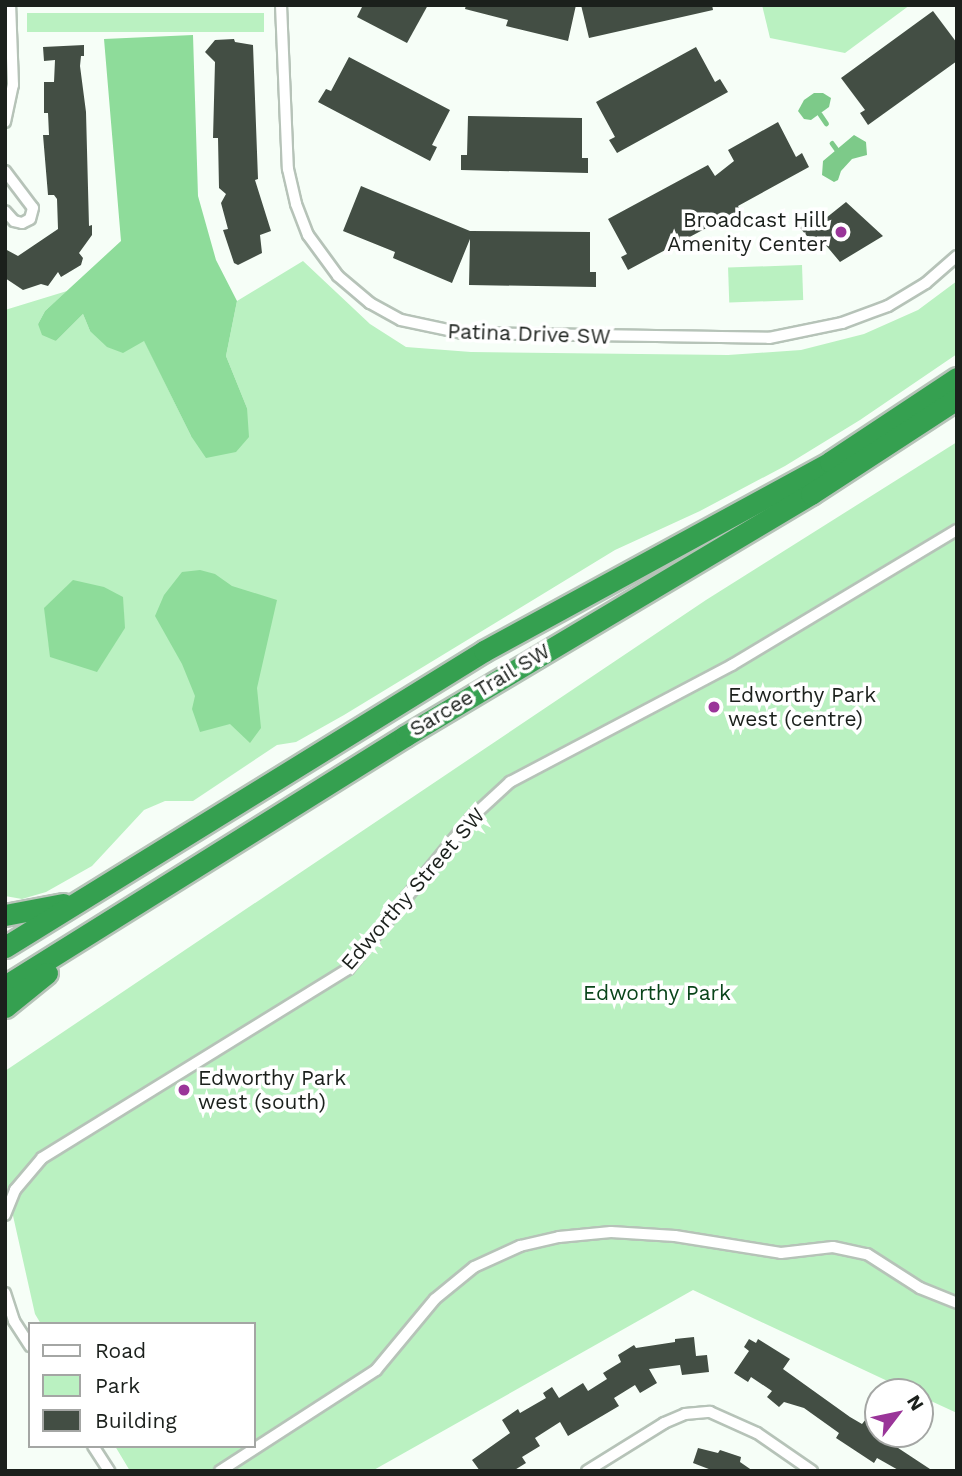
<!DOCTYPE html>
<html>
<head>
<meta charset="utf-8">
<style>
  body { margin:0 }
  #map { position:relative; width:962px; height:1476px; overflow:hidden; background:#f6fef7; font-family:"Work Sans",sans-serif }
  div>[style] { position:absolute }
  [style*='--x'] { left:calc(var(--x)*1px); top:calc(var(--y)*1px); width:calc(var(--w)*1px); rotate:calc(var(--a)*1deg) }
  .green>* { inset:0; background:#baf1c1; transform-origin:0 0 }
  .forest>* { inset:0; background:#8edc9a }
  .water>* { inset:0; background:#7dca89 }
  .stream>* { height:4.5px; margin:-2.25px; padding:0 2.25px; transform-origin:2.25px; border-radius:2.25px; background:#7dca89 }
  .building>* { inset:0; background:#434e44 }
  .roads { filter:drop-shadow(2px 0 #b6c3b8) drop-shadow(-2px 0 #b6c3b8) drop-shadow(0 2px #b6c3b8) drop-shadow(0 -2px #b6c3b8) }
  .street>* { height:10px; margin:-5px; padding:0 5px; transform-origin:5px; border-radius:5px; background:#fff }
  .highway>* { height:21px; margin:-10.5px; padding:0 10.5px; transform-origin:10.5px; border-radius:10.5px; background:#35a050 }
  .dots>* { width:19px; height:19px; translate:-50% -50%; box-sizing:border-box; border:4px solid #fff; border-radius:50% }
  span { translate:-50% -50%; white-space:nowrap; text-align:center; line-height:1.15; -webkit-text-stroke:7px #fff; paint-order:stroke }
  .poi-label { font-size:21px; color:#1b201c }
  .right { translate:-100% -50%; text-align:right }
  .left { translate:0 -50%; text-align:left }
  .street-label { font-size:21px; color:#1b201c }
  .park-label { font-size:21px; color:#09441a }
  .frame { position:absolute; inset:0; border:7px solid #1b201c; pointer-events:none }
  .legend { position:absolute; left:28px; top:1322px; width:228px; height:126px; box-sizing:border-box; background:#fff; border:2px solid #a4a6a4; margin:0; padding:9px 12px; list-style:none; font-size:21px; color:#1b201c }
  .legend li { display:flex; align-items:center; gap:14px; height:35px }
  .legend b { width:35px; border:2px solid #a4a6a4 }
  .north { position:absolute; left:864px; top:1378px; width:70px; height:70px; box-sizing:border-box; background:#fff; border:2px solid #a4a6a4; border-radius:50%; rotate:58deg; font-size:19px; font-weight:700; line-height:28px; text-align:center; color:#1b201c }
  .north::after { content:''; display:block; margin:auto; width:24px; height:32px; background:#9a3599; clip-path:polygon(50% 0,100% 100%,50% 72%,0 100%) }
</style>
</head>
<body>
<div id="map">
  <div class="green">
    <i style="clip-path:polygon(762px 5px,910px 5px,845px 53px,770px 38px)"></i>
    <i style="left:264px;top:13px;width:19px;height:237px;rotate:90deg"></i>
    <i style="clip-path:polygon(303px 261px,370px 324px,406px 347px,471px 352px,728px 355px,801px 350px,864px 334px,918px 310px,957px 281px,957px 354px,860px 420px,785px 466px,700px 511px,615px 550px,344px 715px,296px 742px,277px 745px,193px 801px,165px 801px,144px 810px,92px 866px,46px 892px,22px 899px,5px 896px,5px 310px,67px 291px,45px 311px,38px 324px,56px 341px,83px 314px,90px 331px,144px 340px,191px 436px,247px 408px,226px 356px,237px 301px)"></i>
    <i style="left:802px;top:265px;width:35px;height:74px;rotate:88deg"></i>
    <i style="clip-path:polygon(957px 442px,957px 1413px,920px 1396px,920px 1392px,911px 1392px,693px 1290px,372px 1471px,130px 1471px,115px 1446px,254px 1446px,254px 1324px,41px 1324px,35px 1314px,5px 1180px,5px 1071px,706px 600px)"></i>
  </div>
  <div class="forest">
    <i style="clip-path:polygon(193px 35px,198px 196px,216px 260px,237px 301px,226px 356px,247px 408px,249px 437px,236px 452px,206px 458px,191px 436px,144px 341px,123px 353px,107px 347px,90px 331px,83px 314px,56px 341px,42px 335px,38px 324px,45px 311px,121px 241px,104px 39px)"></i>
    <i style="clip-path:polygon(200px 570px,215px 574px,232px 586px,277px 600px,257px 688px,261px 728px,250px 743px,230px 724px,200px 732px,192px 709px,195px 696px,182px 664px,155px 616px,164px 595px,182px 572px)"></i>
    <i style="clip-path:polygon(73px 580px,104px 587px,123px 597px,125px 628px,97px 672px,50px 657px,44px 608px)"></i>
  </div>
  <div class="water">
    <i style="clip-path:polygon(814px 93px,823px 93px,831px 98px,829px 107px,811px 120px,804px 119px,798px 111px,804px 100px)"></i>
    <i style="clip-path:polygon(854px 135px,866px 142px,867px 155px,852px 159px,841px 171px,838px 180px,834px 182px,822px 175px,823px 161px)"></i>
  </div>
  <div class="stream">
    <i style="--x:820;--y:114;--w:11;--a:56"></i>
    <i style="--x:832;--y:143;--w:9;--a:54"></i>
  </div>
  <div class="building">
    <i style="clip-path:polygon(363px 5px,428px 5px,407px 43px,357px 17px)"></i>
    <i style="clip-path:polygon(466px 5px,576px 5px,568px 41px,506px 26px,508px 20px,465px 9px)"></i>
    <i style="clip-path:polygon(581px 5px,712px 5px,713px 10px,589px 38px)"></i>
    <i style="clip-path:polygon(933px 11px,957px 43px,957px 61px,868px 125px,860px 113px,865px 110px,841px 78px)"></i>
    <i style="clip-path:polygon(234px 39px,235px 42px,253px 45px,258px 179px,255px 180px,271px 231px,260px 235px,262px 253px,238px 265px,234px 263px,223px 230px,228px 229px,221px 203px,226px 194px,219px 188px,218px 138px,213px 138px,215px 62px,205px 52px,215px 40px)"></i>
    <i style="clip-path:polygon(84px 45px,84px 56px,81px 56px,80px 66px,86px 112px,89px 226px,92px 225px,92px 235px,79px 253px,83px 258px,81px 265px,61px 277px,58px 272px,48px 286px,41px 284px,23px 290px,5px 278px,5px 249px,18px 256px,58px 229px,57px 199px,54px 195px,48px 195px,43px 135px,49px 135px,48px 113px,44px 113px,44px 82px,54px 82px,55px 60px,44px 61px,43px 47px)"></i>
    <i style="clip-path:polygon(696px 47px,715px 82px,720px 79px,728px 92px,617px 153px,609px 140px,615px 137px,596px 102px)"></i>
    <i style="clip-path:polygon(349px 57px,450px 110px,432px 145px,437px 147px,430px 161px,318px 102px,326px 89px,331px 91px)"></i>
    <i style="clip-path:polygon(468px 116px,582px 118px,582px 158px,588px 158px,588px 173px,461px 170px,461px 155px,467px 155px)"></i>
    <i style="clip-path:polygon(778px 122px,796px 157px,802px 153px,809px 167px,738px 206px,740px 210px,628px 270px,621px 257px,627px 254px,608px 219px,708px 165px,715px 176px,734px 161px,728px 150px)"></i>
    <i style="clip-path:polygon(361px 186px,470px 231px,590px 232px,590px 272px,596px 272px,596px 287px,469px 285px,470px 239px,452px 283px,393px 258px,395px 252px,343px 231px)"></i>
    <i style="clip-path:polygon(846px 202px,883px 236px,840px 262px,819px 237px,807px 236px,800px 228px,808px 221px,821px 222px)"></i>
    <i style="clip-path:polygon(694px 1337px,696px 1356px,707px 1355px,709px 1372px,682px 1375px,680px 1365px,649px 1369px,657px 1383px,640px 1393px,635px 1385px,614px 1398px,619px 1406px,568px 1436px,560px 1422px,535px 1438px,540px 1446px,522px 1457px,526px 1463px,513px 1471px,480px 1471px,472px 1460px,510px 1433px,502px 1420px,518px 1409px,520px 1413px,546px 1398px,543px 1393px,552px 1387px,559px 1398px,583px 1383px,588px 1391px,607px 1379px,603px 1373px,621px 1362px,618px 1355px,634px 1345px,636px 1348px,675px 1342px,675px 1339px)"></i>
    <i style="clip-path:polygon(749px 1339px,756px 1343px,758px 1339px,790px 1359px,783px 1369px,850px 1417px,862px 1424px,866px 1419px,878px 1427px,878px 1434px,894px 1434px,889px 1442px,933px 1471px,900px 1471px,877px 1458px,874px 1463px,836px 1438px,839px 1433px,804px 1408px,784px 1402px,779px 1407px,767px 1397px,772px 1391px,751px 1377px,748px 1382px,734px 1373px,749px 1351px,744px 1347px)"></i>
    <i style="clip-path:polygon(698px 1448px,718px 1453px,720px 1450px,741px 1457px,740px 1462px,753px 1471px,714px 1471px,693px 1463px)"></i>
  </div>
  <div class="roads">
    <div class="street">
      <i style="--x:281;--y:5;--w:164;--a:87.6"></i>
      <i style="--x:288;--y:169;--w:36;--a:77"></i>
      <i style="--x:296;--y:204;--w:33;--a:69"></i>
      <i style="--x:308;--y:235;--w:51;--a:53.8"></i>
      <i style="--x:338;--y:276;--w:42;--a:40.2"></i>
      <i style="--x:370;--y:303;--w:35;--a:29"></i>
      <i style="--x:401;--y:320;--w:62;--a:12"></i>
      <i style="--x:462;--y:333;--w:307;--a:0.9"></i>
      <i style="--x:769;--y:338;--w:75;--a:-11.6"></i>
      <i style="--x:842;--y:323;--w:49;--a:-20.3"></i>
      <i style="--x:888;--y:306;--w:44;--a:-31.2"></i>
      <i style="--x:926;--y:283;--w:41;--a:-41.1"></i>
      <i style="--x:5;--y:122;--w:38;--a:-78"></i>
      <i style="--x:13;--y:85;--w:80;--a:-92.1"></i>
      <i style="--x:5;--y:171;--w:46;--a:52.9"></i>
      <i style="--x:33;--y:208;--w:11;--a:105"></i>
      <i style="--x:30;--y:219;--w:9;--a:153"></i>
      <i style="--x:22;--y:223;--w:8;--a:-166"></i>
      <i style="--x:14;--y:221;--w:13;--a:-132"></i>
      <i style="--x:5;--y:1215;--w:27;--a:-68"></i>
      <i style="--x:15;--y:1190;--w:42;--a:-49.8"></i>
      <i style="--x:42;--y:1158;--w:360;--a:-31.7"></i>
      <i style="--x:348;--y:969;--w:196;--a:-50.8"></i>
      <i style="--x:472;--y:817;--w:52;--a:-42.6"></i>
      <i style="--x:510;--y:782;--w:251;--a:-27.8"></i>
      <i style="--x:732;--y:665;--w:262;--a:-31"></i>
      <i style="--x:5;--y:1293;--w:29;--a:72"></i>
      <i style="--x:14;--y:1321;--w:30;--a:57"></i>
      <i style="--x:93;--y:1446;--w:30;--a:57"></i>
      <i style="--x:220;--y:1471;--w:186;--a:-32.9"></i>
      <i style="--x:376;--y:1370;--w:92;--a:-50.3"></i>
      <i style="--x:435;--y:1299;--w:50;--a:-39.4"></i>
      <i style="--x:474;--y:1267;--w:51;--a:-24.5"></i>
      <i style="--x:520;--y:1246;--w:40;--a:-13"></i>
      <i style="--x:559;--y:1237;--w:52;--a:-5.5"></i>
      <i style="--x:611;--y:1232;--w:64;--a:3.6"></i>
      <i style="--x:675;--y:1236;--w:107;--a:9.1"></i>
      <i style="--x:781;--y:1253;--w:52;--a:-6.6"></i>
      <i style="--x:833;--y:1247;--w:35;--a:12"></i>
      <i style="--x:867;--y:1254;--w:63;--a:32.7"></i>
      <i style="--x:920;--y:1288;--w:40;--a:22"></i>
      <i style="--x:587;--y:1471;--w:91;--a:-31.9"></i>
      <i style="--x:664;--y:1423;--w:23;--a:-23"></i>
      <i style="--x:685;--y:1414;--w:25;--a:-5"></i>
      <i style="--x:710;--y:1412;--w:51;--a:24.1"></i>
      <i style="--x:757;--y:1433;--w:67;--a:34.6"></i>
    </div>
    <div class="highway">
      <i style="--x:5;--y:915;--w:59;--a:-10.7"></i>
      <i style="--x:5;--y:947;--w:563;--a:-31.71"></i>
      <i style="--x:484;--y:651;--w:394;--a:-28.6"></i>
      <i style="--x:830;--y:462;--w:152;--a:-33.5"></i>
      <i style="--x:5;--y:986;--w:472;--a:-32"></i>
      <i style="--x:405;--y:736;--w:473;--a:-30.8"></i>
      <i style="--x:811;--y:494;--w:174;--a:-33.1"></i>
      <i style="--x:5;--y:1007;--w:54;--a:-39"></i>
    </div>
  </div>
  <div class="dots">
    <i style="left:841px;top:232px;background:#9a3599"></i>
    <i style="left:714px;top:707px;background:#9a3599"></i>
    <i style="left:184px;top:1090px;background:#9a3599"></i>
  </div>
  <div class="poi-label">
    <span class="right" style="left:827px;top:232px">Broadcast Hill<br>Amenity Center</span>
    <span class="left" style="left:728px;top:707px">Edworthy Park<br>west (centre)</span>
    <span class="left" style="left:198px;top:1090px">Edworthy Park<br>west (south)</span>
  </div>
  <div class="street-label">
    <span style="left:529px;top:334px;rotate:2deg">Patina Drive SW</span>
    <span style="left:480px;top:690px;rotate:-31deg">Sarcee Trail SW</span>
    <span style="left:413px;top:889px;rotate:-49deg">Edworthy Street SW</span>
  </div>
  <div class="park-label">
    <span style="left:657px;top:993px">Edworthy Park</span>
  </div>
  <div class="frame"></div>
  <ul class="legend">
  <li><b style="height:9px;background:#fff"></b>Road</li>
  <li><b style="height:19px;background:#baf1c1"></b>Park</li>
  <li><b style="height:19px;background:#434e44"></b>Building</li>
  </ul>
  <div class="north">N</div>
</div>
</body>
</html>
